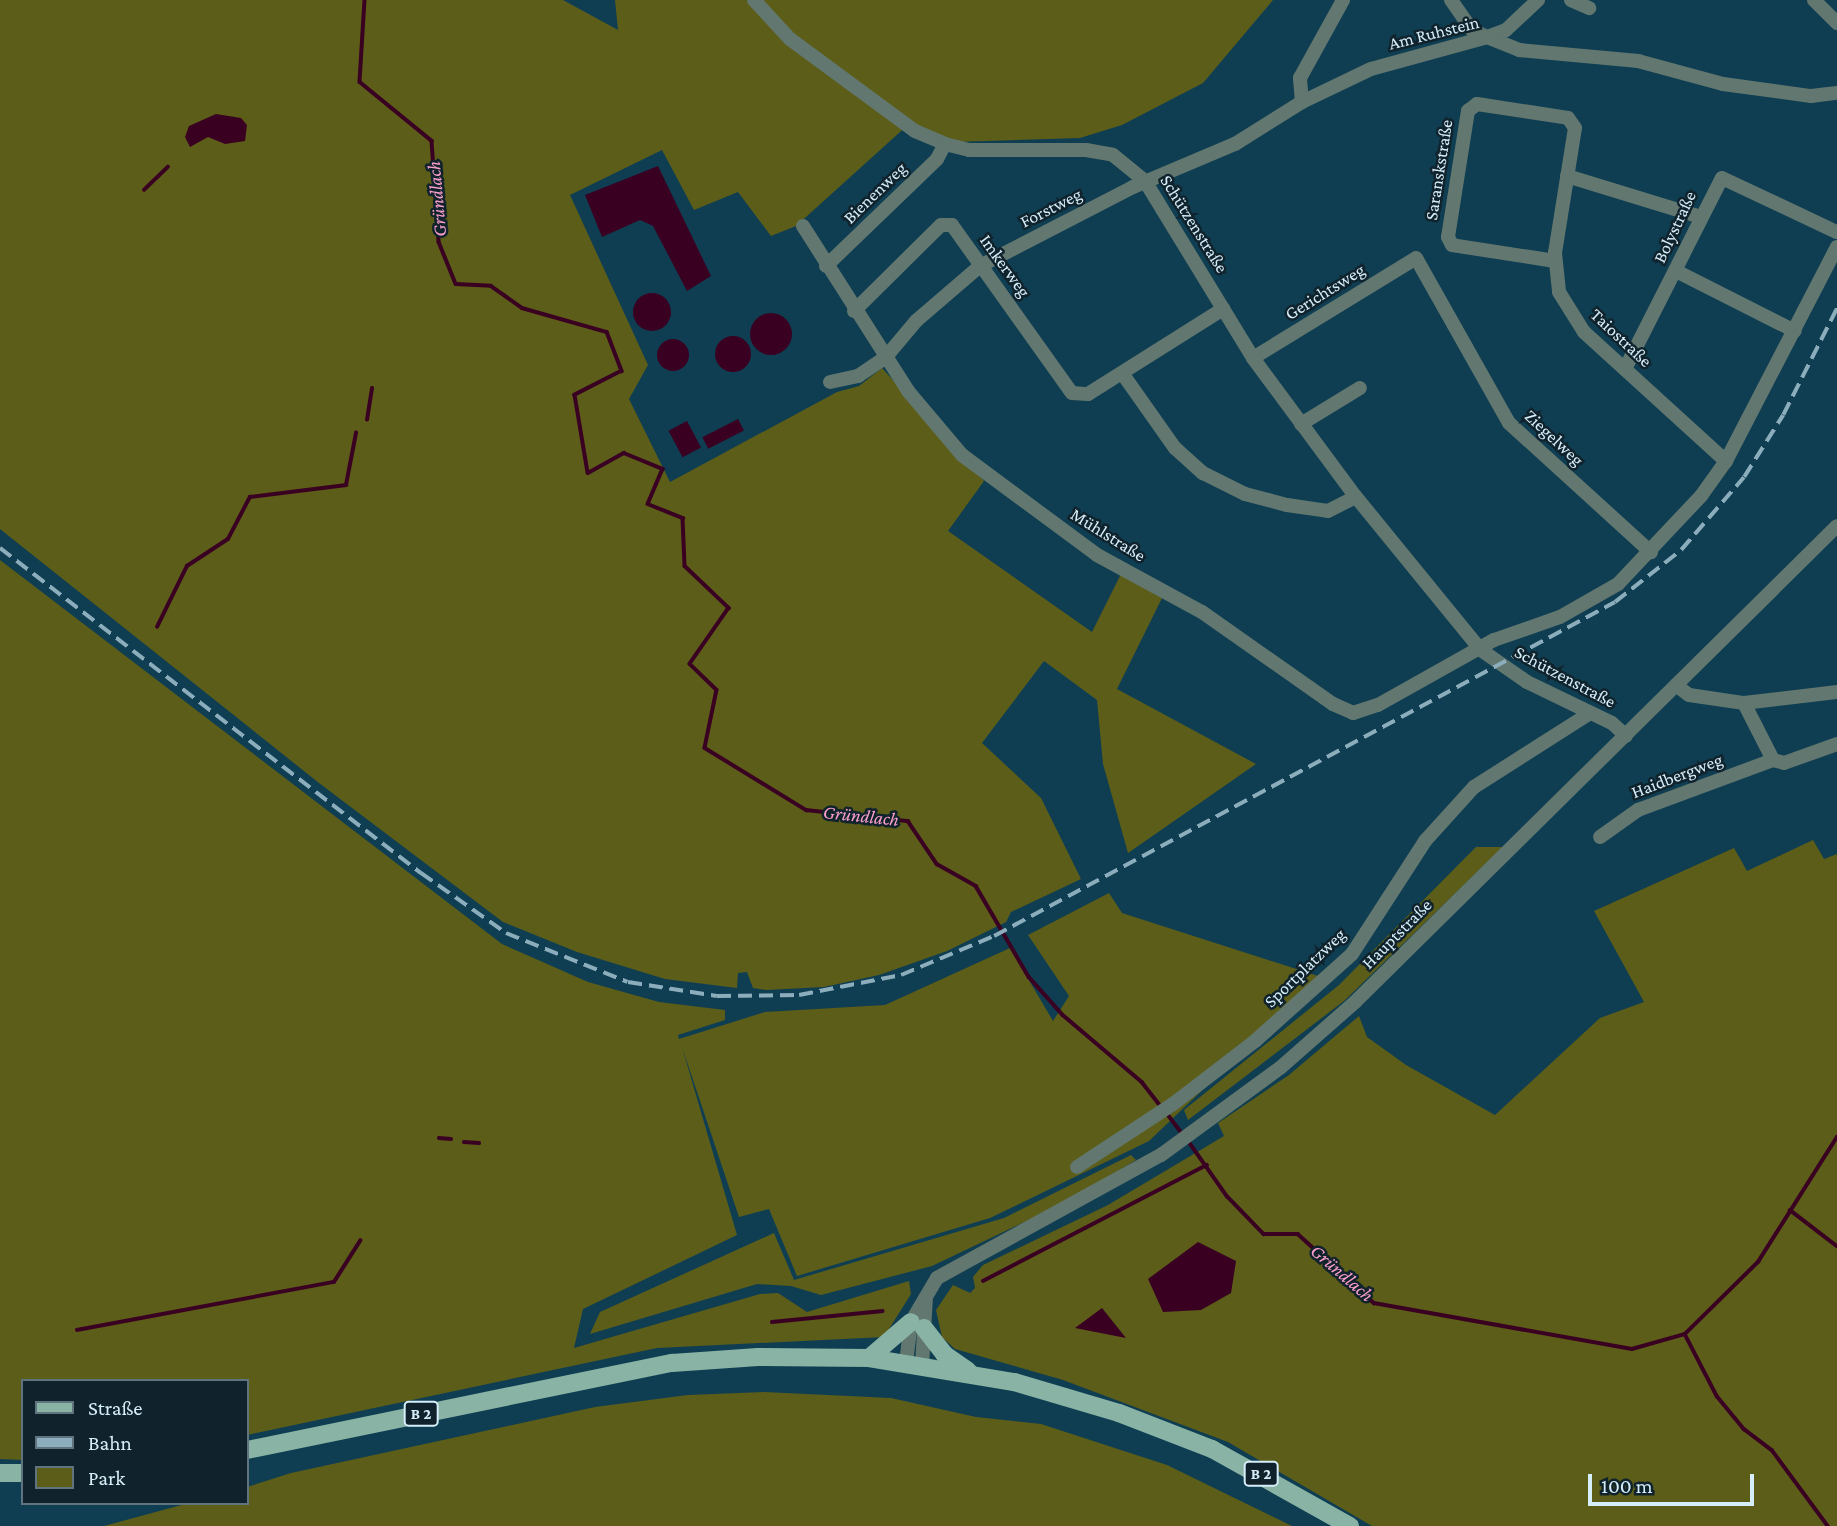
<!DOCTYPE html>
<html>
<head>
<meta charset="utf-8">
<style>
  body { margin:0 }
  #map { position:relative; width:1837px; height:1526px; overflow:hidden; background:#0f3e52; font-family:"Crimson Pro",serif }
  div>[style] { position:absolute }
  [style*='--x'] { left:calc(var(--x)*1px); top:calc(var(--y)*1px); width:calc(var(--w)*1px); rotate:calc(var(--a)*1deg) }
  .green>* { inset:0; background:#5c5d18 }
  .water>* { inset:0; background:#3a0022; transform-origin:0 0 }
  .round { border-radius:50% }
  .stream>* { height:3.5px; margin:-1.75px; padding:0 1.75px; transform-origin:1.75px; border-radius:1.75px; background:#3a0022 }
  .minor>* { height:14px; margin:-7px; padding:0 7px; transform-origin:7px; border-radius:7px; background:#62776f }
  .major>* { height:18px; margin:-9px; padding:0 9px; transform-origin:9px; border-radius:9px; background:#89b3a4 }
  .rail>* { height:3.5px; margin-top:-1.75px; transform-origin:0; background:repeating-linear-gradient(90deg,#8cadbb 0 14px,transparent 0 21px) }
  span { translate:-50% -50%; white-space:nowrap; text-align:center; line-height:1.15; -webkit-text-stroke:5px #10232c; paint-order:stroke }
  .shield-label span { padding:2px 5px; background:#10232c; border:2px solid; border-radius:5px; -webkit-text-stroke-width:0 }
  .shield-label { font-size:16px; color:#d6eefa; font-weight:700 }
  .street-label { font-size:18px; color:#d6eefa }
  .water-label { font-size:19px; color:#fd9fcc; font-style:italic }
  .legend { position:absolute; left:21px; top:1379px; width:228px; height:126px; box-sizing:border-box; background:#10232c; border:2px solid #5f747e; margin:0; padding:9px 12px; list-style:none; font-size:21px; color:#d6eefa }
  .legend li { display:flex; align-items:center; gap:14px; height:35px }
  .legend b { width:35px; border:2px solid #5f747e }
  .scale { position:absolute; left:1588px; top:1474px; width:166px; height:32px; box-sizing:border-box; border:4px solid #d6eefa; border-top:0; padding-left:9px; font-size:21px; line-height:24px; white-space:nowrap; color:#d6eefa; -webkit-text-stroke:5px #10232c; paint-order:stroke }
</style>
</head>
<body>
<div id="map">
  <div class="green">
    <i style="clip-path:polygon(0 0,563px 0,618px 30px,615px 0,1273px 0,1203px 83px,1122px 125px,1080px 138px,953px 142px,910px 123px,796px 226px,771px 236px,738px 192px,694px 210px,662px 150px,570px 195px,648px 365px,629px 399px,670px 482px,837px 392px,859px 386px,882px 368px,984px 481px,948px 531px,1092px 632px,1121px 574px,1162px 598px,1117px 689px,1256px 764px,1128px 853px,1103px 764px,1097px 700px,1044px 661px,982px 743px,1041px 798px,1081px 879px,1011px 912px,1006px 922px,947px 951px,879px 975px,824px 987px,766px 990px,753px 988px,747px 972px,738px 973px,737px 988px,665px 979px,577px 952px,503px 922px,319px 783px,0 529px)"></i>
    <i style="clip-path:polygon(0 560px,502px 944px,588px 982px,659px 1002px,725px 1010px,725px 1020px,678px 1035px,679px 1039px,765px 1012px,885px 1005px,1010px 948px,1053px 1021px,1069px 996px,1028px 935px,1109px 893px,1122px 913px,1321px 977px,1149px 1141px,990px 1218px,797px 1276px,769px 1209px,739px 1217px,682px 1047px,737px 1235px,583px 1309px,574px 1348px,760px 1294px,778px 1293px,807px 1312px,909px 1281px,911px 1294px,884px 1337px,657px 1348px,247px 1435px,247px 1381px,23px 1381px,23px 1460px,0 1459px)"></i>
    <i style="clip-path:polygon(1813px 840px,1824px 859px,1837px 854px,1837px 1526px,1372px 1526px,1228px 1442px,1063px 1380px,955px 1349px,942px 1337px,936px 1310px,953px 1285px,970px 1293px,975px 1288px,973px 1277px,983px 1265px,1108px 1205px,1224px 1136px,1218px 1123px,1289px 1075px,1359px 1016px,1367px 1037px,1406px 1065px,1495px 1115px,1600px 1018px,1644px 1002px,1594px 911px,1734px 848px,1747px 871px)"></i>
    <i style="clip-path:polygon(1476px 847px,1503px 847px,1344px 1001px,1188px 1120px,1184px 1110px,1339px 985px)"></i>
    <i style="clip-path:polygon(1131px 1155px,1136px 1160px,1066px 1202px,932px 1266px,821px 1295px,791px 1286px,757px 1284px,590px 1334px,600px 1312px,774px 1233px,794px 1280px,1004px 1218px)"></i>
    <i style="clip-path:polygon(764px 1392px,891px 1398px,976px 1417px,1041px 1424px,1167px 1465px,1292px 1526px,104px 1526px,189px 1503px,247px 1503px,247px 1487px,291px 1473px,595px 1407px,688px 1395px)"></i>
  </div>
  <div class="water">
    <i style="clip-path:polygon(216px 114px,241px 118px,247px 125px,245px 141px,225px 144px,208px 137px,190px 147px,185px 137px,189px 126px)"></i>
    <i style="clip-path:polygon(658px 166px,711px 276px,687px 291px,653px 226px,640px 220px,602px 237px,585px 195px)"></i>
    <i class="round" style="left:633px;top:293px;width:38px;height:38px"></i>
    <i class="round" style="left:750px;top:313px;width:42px;height:42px"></i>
    <i class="round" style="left:715px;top:336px;width:36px;height:36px"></i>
    <i class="round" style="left:657px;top:339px;width:32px;height:32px"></i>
    <i style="left:738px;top:419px;width:13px;height:40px;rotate:63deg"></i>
    <i style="left:687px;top:421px;width:30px;height:21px;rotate:62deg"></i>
    <i style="clip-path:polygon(1198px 1242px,1236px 1261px,1231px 1293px,1201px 1310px,1163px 1312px,1148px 1279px)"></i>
    <i style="clip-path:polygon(1102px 1308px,1126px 1338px,1075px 1328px)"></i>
  </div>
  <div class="stream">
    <i style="--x:365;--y:0;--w:82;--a:93.5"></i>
    <i style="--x:360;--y:82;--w:93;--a:39.3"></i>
    <i style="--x:432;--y:141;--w:101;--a:86"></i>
    <i style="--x:439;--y:242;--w:45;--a:68"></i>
    <i style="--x:456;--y:284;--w:35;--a:3"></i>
    <i style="--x:491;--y:286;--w:38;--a:35"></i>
    <i style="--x:522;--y:308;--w:88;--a:15.8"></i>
    <i style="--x:607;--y:332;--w:42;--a:69"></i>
    <i style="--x:622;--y:371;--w:53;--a:152.9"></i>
    <i style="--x:575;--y:395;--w:79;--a:80.5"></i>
    <i style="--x:588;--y:473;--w:41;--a:-29.1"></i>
    <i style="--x:624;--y:453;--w:42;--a:22.3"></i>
    <i style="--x:663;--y:469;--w:38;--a:113"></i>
    <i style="--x:648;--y:504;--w:38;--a:22"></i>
    <i style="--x:683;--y:518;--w:48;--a:87.6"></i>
    <i style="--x:685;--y:566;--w:61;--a:43.7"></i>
    <i style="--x:729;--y:608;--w:68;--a:124.9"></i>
    <i style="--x:690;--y:664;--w:37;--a:44"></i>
    <i style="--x:717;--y:690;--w:59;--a:101.7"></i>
    <i style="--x:705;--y:748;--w:119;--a:31.5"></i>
    <i style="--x:806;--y:810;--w:103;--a:6.2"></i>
    <i style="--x:908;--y:821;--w:52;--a:56"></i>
    <i style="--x:937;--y:864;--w:45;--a:29.4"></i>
    <i style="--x:976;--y:886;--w:105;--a:59.8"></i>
    <i style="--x:1029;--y:977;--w:51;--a:48.2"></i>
    <i style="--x:1063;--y:1015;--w:104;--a:40.3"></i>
    <i style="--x:1142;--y:1082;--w:31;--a:52"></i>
    <i style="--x:144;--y:190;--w:33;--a:-44"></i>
    <i style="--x:367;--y:420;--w:32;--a:-81"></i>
    <i style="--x:157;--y:627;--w:68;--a:-63.8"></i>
    <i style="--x:187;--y:566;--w:49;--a:-33.4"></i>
    <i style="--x:228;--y:539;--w:47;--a:-62.4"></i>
    <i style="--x:250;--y:497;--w:97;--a:-7.1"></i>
    <i style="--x:346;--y:485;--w:53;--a:-79.1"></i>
    <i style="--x:1166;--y:1112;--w:26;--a:53"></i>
    <i style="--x:439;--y:1138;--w:12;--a:5"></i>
    <i style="--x:1187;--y:1139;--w:70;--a:54.9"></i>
    <i style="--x:1227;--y:1196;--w:53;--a:45.8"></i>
    <i style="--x:1264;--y:1234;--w:34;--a:0"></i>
    <i style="--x:1298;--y:1234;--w:103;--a:42.2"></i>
    <i style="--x:1374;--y:1303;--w:262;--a:10.1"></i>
    <i style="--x:1632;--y:1349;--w:55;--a:-15.8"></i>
    <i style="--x:1685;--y:1334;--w:103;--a:-44.6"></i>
    <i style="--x:1758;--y:1262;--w:148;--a:-57.7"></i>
    <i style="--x:464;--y:1142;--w:15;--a:4"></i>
    <i style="--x:1790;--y:1210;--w:59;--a:37.5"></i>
    <i style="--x:983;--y:1281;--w:252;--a:-27.4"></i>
    <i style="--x:772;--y:1322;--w:111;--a:-5.7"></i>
    <i style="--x:77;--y:1330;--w:261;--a:-10.6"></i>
    <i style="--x:334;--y:1282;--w:49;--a:-57.6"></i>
    <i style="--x:1685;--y:1334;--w:70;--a:62.7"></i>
    <i style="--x:1717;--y:1396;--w:43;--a:50.7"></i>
    <i style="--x:1744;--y:1429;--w:35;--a:37"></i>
    <i style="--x:1772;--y:1450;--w:94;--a:53.6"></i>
  </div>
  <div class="minor">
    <i style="--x:754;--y:0;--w:53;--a:47.3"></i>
    <i style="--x:790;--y:39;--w:155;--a:36.4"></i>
    <i style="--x:915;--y:131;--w:33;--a:23"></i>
    <i style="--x:945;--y:144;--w:25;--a:14"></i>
    <i style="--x:969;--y:150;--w:117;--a:0"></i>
    <i style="--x:1086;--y:150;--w:27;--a:10"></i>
    <i style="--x:1113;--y:155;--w:41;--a:39.1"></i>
    <i style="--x:1145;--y:181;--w:207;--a:58.6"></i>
    <i style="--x:1253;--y:358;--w:173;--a:53.5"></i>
    <i style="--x:1356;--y:497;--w:198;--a:50.8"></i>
    <i style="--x:1481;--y:650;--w:56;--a:34.8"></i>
    <i style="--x:1527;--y:682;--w:94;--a:25.8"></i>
    <i style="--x:1612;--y:723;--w:19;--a:43"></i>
    <i style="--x:1451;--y:0;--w:35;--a:55"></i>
    <i style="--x:1471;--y:29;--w:18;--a:27"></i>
    <i style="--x:1487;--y:37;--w:20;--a:-20"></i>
    <i style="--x:1506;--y:30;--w:44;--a:-43.2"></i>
    <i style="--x:1571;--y:0;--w:20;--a:24"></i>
    <i style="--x:1814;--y:0;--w:33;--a:45"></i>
    <i style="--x:1302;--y:102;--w:24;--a:-95"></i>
    <i style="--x:1300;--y:78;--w:89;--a:-61.1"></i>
    <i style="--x:1567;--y:176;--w:140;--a:17"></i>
    <i style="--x:803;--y:226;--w:196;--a:57.5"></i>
    <i style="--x:908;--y:391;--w:84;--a:49.8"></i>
    <i style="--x:962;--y:455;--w:168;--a:36.5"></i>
    <i style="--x:1097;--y:555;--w:119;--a:28.5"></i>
    <i style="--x:1202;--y:612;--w:160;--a:35.1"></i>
    <i style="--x:1333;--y:704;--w:22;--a:24"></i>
    <i style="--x:1353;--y:713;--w:26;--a:-18"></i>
    <i style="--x:1378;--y:705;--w:133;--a:-29.3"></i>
    <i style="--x:1494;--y:640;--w:70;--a:-19.2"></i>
    <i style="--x:1560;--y:617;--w:67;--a:-29.6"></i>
    <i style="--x:1618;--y:584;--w:121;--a:-46.7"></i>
    <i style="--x:1701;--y:496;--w:43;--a:-54.5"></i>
    <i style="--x:1726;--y:461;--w:241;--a:-62.6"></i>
    <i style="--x:1555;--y:261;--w:104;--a:-171.2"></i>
    <i style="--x:1452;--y:245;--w:9;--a:-117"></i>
    <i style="--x:1448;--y:237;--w:128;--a:-81"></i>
    <i style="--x:1468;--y:111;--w:11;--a:-38"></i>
    <i style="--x:1477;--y:104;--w:92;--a:8.7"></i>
    <i style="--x:1568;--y:118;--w:12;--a:55"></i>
    <i style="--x:1575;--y:128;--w:127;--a:99.1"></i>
    <i style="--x:1555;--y:253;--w:39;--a:84"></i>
    <i style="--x:1559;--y:292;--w:47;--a:58"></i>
    <i style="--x:1584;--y:332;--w:192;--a:42.3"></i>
    <i style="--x:826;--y:266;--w:154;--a:-43.9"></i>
    <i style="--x:937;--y:159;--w:17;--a:-62"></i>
    <i style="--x:1676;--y:271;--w:133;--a:26.8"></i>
    <i style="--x:854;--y:311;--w:122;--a:-44.7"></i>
    <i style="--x:941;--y:225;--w:11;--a:0"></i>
    <i style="--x:952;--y:225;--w:206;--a:54.5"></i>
    <i style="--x:1072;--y:393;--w:16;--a:4"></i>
    <i style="--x:1088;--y:394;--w:160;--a:-32.2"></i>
    <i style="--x:1253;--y:358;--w:191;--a:-31.5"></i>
    <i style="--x:1416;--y:258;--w:189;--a:60.6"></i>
    <i style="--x:1509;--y:423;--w:192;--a:42.3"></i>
    <i style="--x:1625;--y:369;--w:214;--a:-63.1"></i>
    <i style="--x:1722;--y:178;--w:127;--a:25.2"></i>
    <i style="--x:1122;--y:373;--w:92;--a:54.8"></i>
    <i style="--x:1175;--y:448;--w:38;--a:42"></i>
    <i style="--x:1203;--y:473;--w:47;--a:26.6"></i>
    <i style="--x:1245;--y:494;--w:43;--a:14.7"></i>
    <i style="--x:1287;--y:505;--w:41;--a:8.3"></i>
    <i style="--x:1328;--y:511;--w:31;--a:-27"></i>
    <i style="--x:830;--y:382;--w:29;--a:-12"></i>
    <i style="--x:858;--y:376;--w:32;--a:-34"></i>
    <i style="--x:885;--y:358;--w:48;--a:-50"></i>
    <i style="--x:916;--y:321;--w:84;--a:-40.7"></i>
    <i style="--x:980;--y:266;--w:172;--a:-27.3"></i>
    <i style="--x:1133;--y:187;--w:111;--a:-22.9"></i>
    <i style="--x:1235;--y:144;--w:79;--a:-32.1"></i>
    <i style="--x:1302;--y:102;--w:76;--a:-25.6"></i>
    <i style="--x:1371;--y:69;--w:120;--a:-15.4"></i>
    <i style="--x:1487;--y:37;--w:35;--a:22"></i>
    <i style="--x:1519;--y:50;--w:120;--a:5.3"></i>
    <i style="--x:1638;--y:61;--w:88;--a:15.1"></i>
    <i style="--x:1723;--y:84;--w:89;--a:7.8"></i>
    <i style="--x:1811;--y:96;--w:26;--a:-7"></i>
    <i style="--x:1301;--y:424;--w:69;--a:-31.4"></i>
    <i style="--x:1676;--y:685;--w:16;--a:38"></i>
    <i style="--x:1689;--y:695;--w:56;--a:8.3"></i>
    <i style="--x:1744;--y:703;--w:94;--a:-6.7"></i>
    <i style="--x:1744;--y:703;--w:64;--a:63"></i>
    <i style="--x:1600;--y:837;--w:47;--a:-35.4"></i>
    <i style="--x:1638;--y:810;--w:144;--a:-20.3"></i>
    <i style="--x:1773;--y:760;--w:11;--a:15"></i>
    <i style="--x:1784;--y:763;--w:56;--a:-19.7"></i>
    <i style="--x:1077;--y:1167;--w:115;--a:-33.3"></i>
    <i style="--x:1173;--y:1104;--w:103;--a:-37.5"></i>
    <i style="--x:1255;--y:1041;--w:130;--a:-41.9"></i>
    <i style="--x:1352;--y:954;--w:135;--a:-57.1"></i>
    <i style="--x:1425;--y:841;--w:73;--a:-47.8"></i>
    <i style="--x:1474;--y:787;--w:138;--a:-32.5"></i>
    <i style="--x:906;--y:1363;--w:41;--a:-83"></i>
    <i style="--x:911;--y:1322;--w:51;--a:-59.4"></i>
    <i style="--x:937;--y:1278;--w:256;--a:-28.8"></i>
    <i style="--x:1161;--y:1155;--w:147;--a:-36.2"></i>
    <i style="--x:1280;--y:1068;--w:100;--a:-41.3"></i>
    <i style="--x:1355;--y:1002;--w:677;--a:-44.64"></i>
    <i style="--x:922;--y:1366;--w:69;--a:-86.7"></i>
  </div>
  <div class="major">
    <i style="--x:924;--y:1328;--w:33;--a:52"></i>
    <i style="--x:944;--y:1354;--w:29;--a:35"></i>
    <i style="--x:869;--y:1358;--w:55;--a:-40.6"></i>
    <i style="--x:247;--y:1450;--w:434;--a:-11.6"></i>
    <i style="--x:672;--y:1363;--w:86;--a:-4"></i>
    <i style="--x:758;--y:1357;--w:111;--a:0.5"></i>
    <i style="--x:869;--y:1358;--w:147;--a:9.4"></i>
    <i style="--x:1014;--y:1382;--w:109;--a:16.4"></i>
    <i style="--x:1119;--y:1413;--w:100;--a:21.2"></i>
    <i style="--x:1212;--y:1449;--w:158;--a:29.2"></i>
    <i style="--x:0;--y:1473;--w:23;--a:0"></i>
  </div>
  <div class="rail">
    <i style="--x:0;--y:548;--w:532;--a:37.67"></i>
    <i style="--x:421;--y:873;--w:104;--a:35.2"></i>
    <i style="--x:506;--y:933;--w:131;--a:21.9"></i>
    <i style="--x:628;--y:982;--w:90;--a:8.9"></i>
    <i style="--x:717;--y:996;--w:82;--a:-0.7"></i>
    <i style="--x:799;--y:995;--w:104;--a:-11.1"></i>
    <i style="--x:901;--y:975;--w:101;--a:-22.8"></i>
    <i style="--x:994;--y:936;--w:705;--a:-28.27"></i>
    <i style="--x:1615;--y:602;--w:84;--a:-38.2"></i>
    <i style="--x:1681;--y:550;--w:96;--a:-49.2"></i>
    <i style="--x:1744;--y:477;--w:73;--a:-57.8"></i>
    <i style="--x:1783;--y:415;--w:120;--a:-63.2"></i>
  </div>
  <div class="shield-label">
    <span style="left:421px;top:1414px">B 2</span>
    <span style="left:1261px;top:1474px">B 2</span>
  </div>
  <div class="street-label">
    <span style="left:1434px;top:33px;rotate:-14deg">Am Ruhstein</span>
    <span style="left:1439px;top:170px;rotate:-81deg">Saranskstraße</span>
    <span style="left:875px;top:193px;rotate:-44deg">Bienenweg</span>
    <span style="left:1051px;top:208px;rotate:-27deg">Forstweg</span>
    <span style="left:1194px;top:224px;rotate:58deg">Schützenstraße</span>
    <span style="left:1675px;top:227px;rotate:-65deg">Bolystraße</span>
    <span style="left:1005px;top:266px;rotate:54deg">Imkerweg</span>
    <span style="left:1325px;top:292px;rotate:-32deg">Gerichtsweg</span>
    <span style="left:1621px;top:338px;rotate:43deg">Taiostraße</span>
    <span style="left:1554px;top:438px;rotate:43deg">Ziegelweg</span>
    <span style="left:1108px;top:535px;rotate:32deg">Mühlstraße</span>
    <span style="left:1565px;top:677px;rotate:28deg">Schützenstraße</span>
    <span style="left:1677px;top:776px;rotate:-21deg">Haidbergweg</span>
    <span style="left:1397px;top:934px;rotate:-45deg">Hauptstraße</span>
    <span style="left:1305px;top:968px;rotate:-44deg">Sportplatzweg</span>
  </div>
  <div class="water-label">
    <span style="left:437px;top:199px;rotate:-95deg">Gründlach</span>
    <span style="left:861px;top:816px;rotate:6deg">Gründlach</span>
    <span style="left:1342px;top:1273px;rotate:41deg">Gründlach</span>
  </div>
  <ul class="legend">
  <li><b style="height:9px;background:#89b3a4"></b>Straße</li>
  <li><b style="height:9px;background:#8cadbb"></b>Bahn</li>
  <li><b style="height:19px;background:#5c5d18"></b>Park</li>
  </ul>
  <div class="scale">100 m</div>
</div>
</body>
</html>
